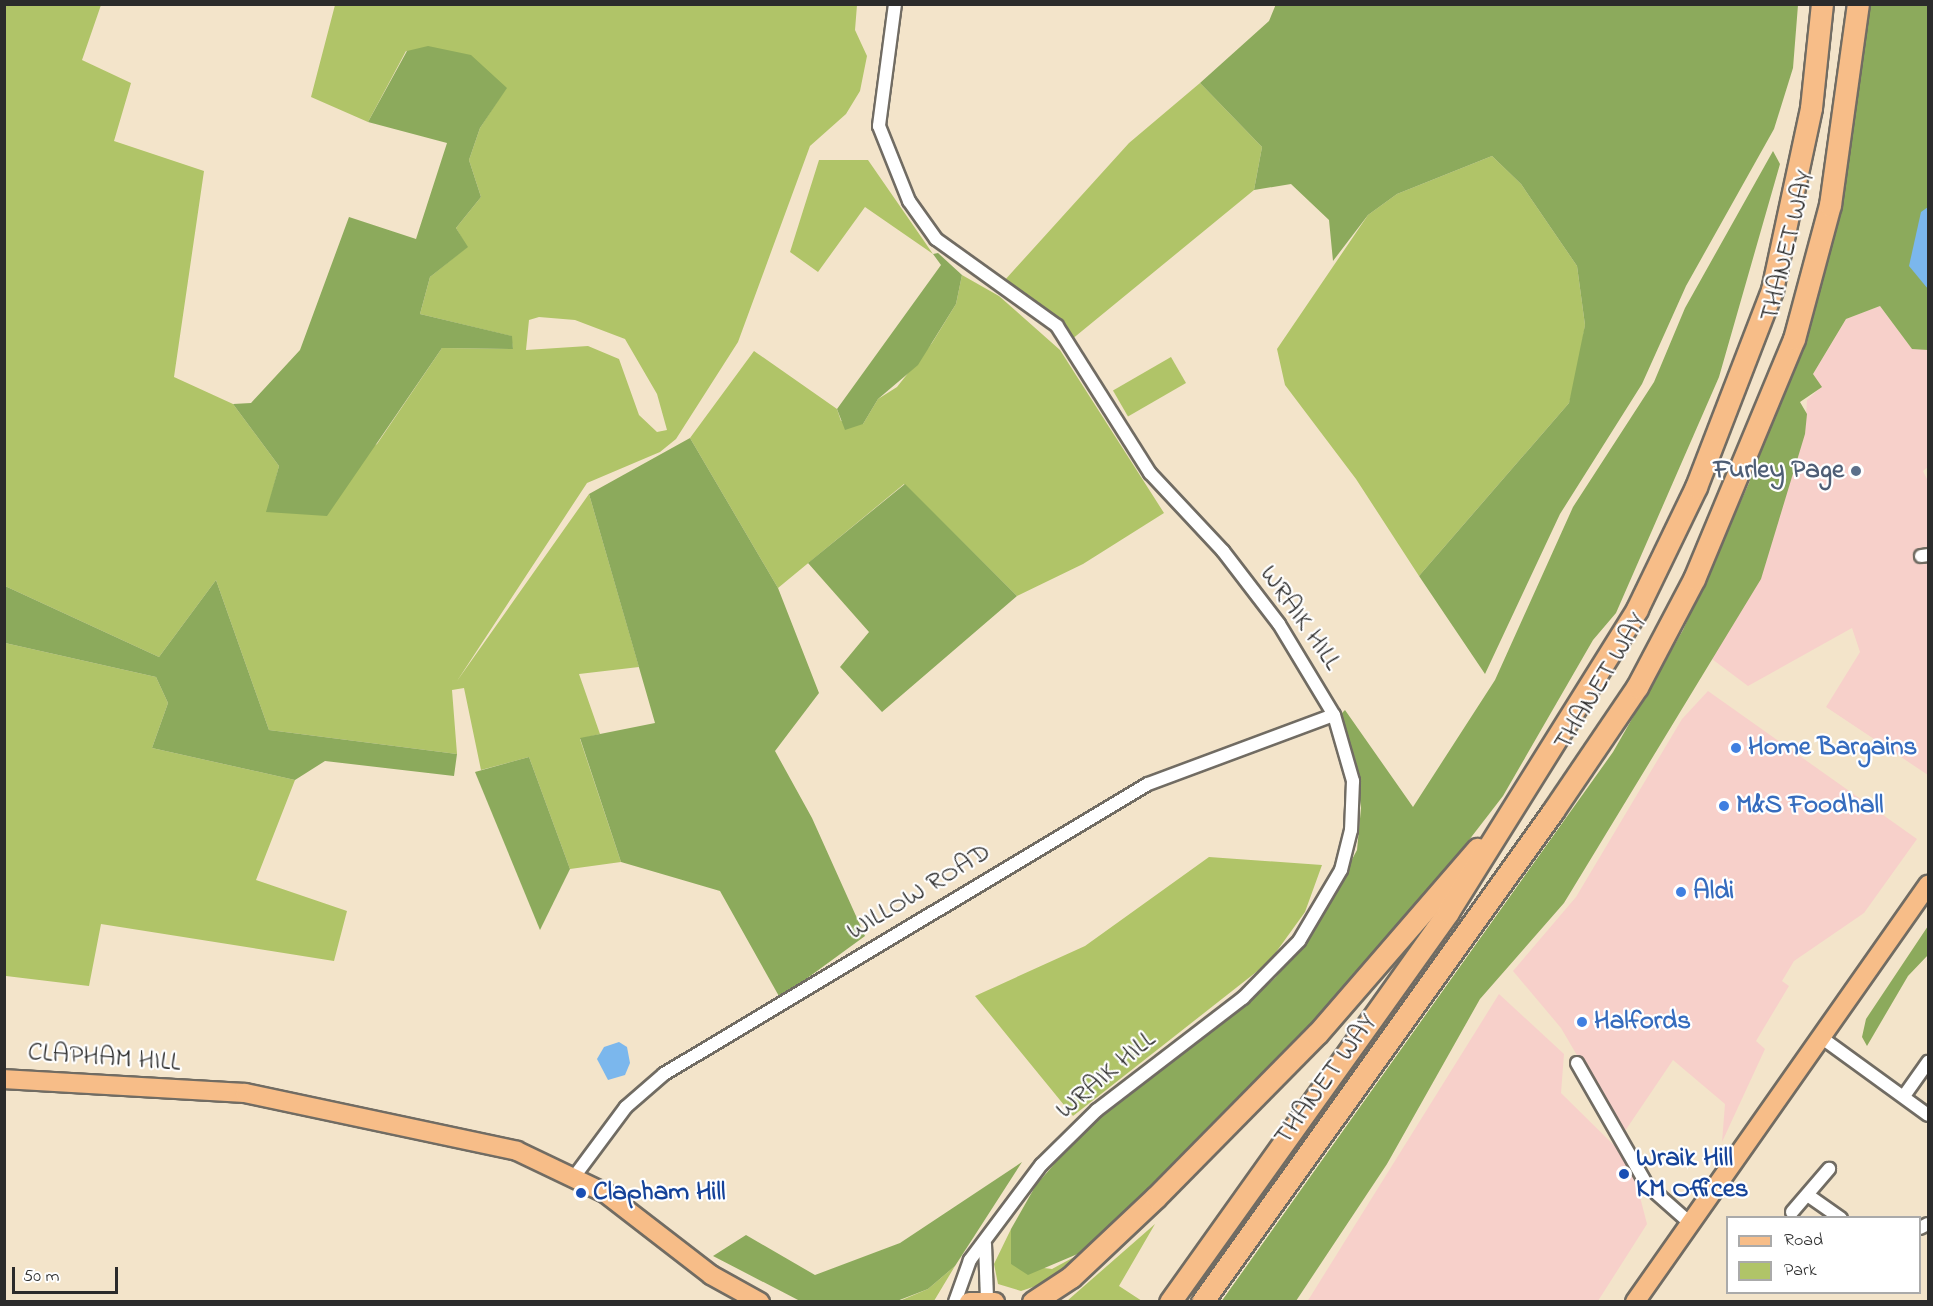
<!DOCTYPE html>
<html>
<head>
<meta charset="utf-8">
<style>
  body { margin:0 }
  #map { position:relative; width:1933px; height:1306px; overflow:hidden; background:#f3e4ca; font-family:"Indie Flower",sans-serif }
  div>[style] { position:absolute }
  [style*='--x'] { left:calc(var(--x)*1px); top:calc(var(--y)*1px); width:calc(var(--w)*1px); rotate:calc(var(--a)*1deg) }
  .built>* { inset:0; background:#f7d0ca }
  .green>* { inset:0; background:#b0c468; transform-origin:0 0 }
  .forest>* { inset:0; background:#8caa5c }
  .water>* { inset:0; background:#7bb7ed }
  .roads { filter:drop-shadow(2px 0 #716c63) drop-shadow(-2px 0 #716c63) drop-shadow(0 2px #716c63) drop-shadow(0 -2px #716c63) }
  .street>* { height:12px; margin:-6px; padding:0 6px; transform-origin:6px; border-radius:6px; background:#fff }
  .primary>* { height:18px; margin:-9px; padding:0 9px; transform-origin:9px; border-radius:9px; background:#f7bd88 }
  .highway>* { height:21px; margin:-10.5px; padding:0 10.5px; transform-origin:10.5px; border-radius:10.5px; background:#f7bd88 }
  .dots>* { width:16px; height:16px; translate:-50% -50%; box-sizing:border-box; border:3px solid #fff; border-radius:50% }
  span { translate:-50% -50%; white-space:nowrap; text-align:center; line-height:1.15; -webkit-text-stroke:4.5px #fff; paint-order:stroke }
  .street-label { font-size:27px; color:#2b2b2b }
  .service-label { font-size:27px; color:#4e5e75; font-weight:700 }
  .right { translate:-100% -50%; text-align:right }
  .shop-label { font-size:27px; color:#366cbe; font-weight:700 }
  .left { translate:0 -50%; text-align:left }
  .transit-label { font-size:27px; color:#164399; font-weight:700 }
  .frame { position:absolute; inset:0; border:6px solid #2b2b2b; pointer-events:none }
  .legend { position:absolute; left:1726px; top:1216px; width:195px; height:78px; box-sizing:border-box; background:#fff; border:2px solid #aaa; margin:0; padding:8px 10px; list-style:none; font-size:18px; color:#2b2b2b }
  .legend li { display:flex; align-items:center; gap:12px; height:30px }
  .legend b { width:30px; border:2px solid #aaa }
  .scale { position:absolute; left:12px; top:1267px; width:106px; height:27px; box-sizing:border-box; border:3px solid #2b2b2b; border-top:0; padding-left:8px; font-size:18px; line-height:21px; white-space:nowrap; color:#2b2b2b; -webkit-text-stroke:4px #fff; paint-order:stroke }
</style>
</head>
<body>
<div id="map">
  <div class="built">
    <i style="clip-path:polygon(1880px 306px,1912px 349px,1928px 346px,1928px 467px,1923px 471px,1928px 481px,1928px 775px,1826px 707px,1860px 652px,1852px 628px,1748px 686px,1712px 659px,1805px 434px,1807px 400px,1821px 387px,1813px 374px,1846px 319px)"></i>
    <i style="clip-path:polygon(1708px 691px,1917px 839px,1864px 913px,1794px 961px,1782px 981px,1789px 986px,1756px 1041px,1765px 1049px,1722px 1142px,1725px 1104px,1673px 1060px,1623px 1134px,1561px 1028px,1513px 971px,1576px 897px,1682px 719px)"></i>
    <i style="clip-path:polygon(1499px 994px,1564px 1054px,1561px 1093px,1631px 1162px,1647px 1224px,1598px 1301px,1307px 1302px)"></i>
  </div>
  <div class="green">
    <i style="clip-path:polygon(evenodd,5px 5px,101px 5px,82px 60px,131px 83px,114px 141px,204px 171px,174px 377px,233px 404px,279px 466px,267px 512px,377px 444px,442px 348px,513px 349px,511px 336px,420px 314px,430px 277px,467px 247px,456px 228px,481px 197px,469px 160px,480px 128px,506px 88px,406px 51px,368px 122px,311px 97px,335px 5px,857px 5px,855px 30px,867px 56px,860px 91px,846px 114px,810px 146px,738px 342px,676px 439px,660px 452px,587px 483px,457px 681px,589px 494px,639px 667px,579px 674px,600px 734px,580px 739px,621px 862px,570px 869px,529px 757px,481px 770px,464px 688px,452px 690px,457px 754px,269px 730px,216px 580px,159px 657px,5px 586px,5px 5px,539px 317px,575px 320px,625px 339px,657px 394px,667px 430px,657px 432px,639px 415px,619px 359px,588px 346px,526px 350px,529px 320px,539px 317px)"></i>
    <i style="clip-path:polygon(1200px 83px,1262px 147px,1254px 190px,1071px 340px,1061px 322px,1004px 281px,1129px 143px)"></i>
    <i style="clip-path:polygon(1492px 156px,1521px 184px,1577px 266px,1585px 325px,1577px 376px,1569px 403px,1419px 576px,1356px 479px,1285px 385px,1277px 349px,1368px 215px,1397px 194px)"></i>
    <i style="clip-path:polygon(819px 160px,868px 160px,933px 254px,865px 207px,818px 272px,790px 252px)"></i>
    <i style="clip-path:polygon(962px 275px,999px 296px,1060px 350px,1164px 513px,1083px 564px,1017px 596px,904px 484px,778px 588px,690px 438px,754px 351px,837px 409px,841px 421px,863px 424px,878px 399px,897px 387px,932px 343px,956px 304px)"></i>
    <i style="left:1171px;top:357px;width:30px;height:67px;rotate:60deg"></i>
    <i style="clip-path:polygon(5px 643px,156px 677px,168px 703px,152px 748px,295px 780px,256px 880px,347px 911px,334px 961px,101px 924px,89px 986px,6px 976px,5px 980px)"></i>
    <i style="clip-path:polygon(1209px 857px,1322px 865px,1305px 912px,1269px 962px,1073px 1116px,975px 996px,1085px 946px)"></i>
    <i style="clip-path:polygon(1155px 1224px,1119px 1286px,1142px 1301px,1067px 1301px)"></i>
    <i style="clip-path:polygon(1011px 1229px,1011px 1264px,1052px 1269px,1087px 1250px,1048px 1282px,1021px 1291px,998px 1284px,994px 1264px)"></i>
    <i style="clip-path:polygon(955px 1266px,934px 1301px,897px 1302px,928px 1289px)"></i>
  </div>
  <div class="forest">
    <i style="clip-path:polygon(1276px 4px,1798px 5px,1793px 68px,1774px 129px,1686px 286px,1642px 384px,1560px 514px,1485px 674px,1419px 576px,1569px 403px,1585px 325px,1577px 266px,1521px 184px,1492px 156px,1397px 194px,1368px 215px,1333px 261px,1329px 220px,1291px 184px,1254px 190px,1262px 147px,1200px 83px,1269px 21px)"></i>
    <i style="clip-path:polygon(1870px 5px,1928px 5px,1928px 350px,1912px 349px,1880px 306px,1846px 319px,1813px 374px,1822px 387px,1800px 402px,1807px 414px,1805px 434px,1761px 579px,1564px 903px,1480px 999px,1387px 1164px,1296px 1301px,1221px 1302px,1613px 752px,1683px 630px,1749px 483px,1808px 320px)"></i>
    <i style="clip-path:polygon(428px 46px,471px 55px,507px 88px,480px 128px,469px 160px,481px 197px,456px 228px,468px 247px,430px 277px,420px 314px,512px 336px,513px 349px,442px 348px,327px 516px,266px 512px,279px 466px,233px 404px,251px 403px,300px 350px,349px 217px,416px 239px,447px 143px,368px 122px,407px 51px)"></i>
    <i style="clip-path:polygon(1773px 151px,1780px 164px,1719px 377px,1616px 613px,1593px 640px,1503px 796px,1435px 884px,1259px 1085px,1087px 1250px,1028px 1275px,1011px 1264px,1011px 1229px,1036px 1185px,1084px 1130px,1231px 1017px,1275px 978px,1312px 935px,1357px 850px,1361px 808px,1355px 759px,1340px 715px,1345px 710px,1413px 807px,1495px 680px,1573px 507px,1654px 382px,1685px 308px)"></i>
    <i style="clip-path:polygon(938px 253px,962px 275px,956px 304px,918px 365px,878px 399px,863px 424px,845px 430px,837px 409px,941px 265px,933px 254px)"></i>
    <i style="clip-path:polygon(690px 438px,778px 588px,819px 693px,775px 751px,812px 818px,865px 936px,780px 998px,720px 891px,621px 862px,580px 738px,655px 723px,589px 494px)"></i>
    <i style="clip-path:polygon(905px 484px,1017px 596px,882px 712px,840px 667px,869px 632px,808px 563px)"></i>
    <i style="clip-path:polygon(216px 580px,269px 730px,457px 754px,454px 776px,325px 761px,295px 780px,152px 748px,168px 703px,156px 677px,5px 643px,5px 586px,159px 657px)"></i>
    <i style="clip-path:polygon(529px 757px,570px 869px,540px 930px,475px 772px)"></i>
    <i style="clip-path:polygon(1928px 926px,1928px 955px,1908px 976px,1867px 1046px,1862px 1037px,1866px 1019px)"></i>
    <i style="clip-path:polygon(1022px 1162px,955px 1266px,928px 1289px,897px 1301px,800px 1301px,713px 1256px,746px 1235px,815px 1275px,900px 1243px)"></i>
  </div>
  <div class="water">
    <i style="clip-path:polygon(1928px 207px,1928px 289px,1909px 266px,1921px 212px)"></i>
    <i style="clip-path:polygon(619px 1042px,627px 1047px,630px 1063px,625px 1075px,608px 1080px,597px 1059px,604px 1047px)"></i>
  </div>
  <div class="roads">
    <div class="street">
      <i style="--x:895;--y:4;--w:123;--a:97.5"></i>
      <i style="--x:879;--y:126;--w:81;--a:68.2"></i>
      <i style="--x:909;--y:201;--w:47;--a:54.6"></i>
      <i style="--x:936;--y:239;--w:149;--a:35.7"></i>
      <i style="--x:1057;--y:326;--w:174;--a:57.7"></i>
      <i style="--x:1150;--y:473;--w:107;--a:46.9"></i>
      <i style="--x:1223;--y:551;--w:92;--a:52.5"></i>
      <i style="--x:1279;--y:624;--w:106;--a:58.9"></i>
      <i style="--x:1334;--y:715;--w:69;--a:73.9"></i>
      <i style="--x:1353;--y:781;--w:49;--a:92.3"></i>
      <i style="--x:1351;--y:830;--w:41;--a:104"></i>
      <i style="--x:1341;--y:870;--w:82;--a:120.6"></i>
      <i style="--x:1299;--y:941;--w:80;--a:134.5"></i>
      <i style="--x:1243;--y:998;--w:184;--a:142.5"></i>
      <i style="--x:1097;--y:1110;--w:78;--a:135.5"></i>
      <i style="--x:1041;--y:1165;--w:119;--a:126.8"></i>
      <i style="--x:970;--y:1260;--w:45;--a:109.7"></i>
      <i style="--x:1921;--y:556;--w:7;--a:-8"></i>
      <i style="--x:1822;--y:1038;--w:131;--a:36"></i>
      <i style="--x:1577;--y:1063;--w:141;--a:60.2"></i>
      <i style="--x:1647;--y:1185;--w:57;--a:41.5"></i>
      <i style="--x:1904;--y:1096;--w:42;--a:-54.8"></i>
      <i style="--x:574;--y:1177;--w:87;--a:-53.4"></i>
      <i style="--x:626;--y:1107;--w:50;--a:-41"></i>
      <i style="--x:664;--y:1074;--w:564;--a:-30.93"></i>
      <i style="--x:1148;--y:784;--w:198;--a:-20.4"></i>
      <i style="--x:1809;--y:1196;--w:39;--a:35"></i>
      <i style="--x:1792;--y:1212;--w:57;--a:-49.3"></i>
      <i style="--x:1920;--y:1228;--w:9;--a:-27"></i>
      <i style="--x:985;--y:1244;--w:55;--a:87.9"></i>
    </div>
    <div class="primary">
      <i style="--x:4;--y:1079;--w:241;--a:3.3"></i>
      <i style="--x:245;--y:1093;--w:278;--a:12"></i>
      <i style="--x:517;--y:1151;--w:98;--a:25.5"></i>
      <i style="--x:605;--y:1193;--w:134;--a:37.7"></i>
      <i style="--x:711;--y:1275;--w:56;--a:28.9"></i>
      <i style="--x:969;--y:1302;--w:26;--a:0"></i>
      <i style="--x:1635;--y:1302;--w:510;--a:-54.91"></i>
    </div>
    <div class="highway">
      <i style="--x:1033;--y:1302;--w:45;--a:-33.3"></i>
      <i style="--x:1071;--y:1277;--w:117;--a:-43.3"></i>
      <i style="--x:1156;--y:1197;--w:229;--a:-45.4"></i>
      <i style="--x:1317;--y:1034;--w:245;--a:-49.1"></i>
      <i style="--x:1170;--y:1302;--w:479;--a:-54.5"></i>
      <i style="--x:1448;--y:912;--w:357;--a:-58"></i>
      <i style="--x:1637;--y:609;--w:136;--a:-64.2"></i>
      <i style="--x:1696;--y:487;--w:211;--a:-68.9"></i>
      <i style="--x:1772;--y:290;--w:186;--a:-77.9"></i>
      <i style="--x:1811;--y:108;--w:105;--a:-84"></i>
      <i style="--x:1202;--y:1302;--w:604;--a:-54.44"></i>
      <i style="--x:1553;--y:811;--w:150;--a:-55.9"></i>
      <i style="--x:1637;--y:687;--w:122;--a:-62.2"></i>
      <i style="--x:1694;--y:579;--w:260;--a:-67.4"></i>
      <i style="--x:1794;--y:339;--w:139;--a:-75"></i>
      <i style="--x:1830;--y:205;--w:203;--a:-82.1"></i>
    </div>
  </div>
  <div class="dots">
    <i style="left:1856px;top:471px;background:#5c6f8a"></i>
    <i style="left:1736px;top:748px;background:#3f7fe0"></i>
    <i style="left:1724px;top:806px;background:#3f7fe0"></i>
    <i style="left:1681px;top:892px;background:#3f7fe0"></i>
    <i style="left:1582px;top:1022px;background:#3f7fe0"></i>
    <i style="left:1624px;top:1174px;background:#1a4fb4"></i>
    <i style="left:581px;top:1193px;background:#1a4fb4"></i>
  </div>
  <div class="street-label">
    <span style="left:1788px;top:246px;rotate:-76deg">THANET WAY</span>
    <span style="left:1300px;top:618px;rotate:55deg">WRAIK HILL</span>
    <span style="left:1601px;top:682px;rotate:-59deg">THANET WAY</span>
    <span style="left:919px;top:892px;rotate:-31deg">WILLOW ROAD</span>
    <span style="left:104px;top:1058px;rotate:4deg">CLAPHAM HILL</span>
    <span style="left:1106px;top:1075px;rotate:-40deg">WRAIK HILL</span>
    <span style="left:1326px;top:1080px;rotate:-54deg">THANET WAY</span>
  </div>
  <div class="service-label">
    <span class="right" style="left:1844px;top:471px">Furley Page</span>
  </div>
  <div class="shop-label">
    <span class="left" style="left:1748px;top:748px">Home Bargains</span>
    <span class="left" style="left:1736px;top:806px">M&amp;S Foodhall</span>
    <span class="left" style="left:1693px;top:892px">Aldi</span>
    <span class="left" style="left:1594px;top:1022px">Halfords</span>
  </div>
  <div class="transit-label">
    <span class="left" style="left:1636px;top:1174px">Wraik Hill<br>KM Offices</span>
    <span class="left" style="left:593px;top:1193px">Clapham Hill</span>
  </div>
  <div class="frame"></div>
  <ul class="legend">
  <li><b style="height:8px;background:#f7bd88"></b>Road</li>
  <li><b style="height:16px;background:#b0c468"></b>Park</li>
  </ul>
  <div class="scale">50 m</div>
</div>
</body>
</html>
